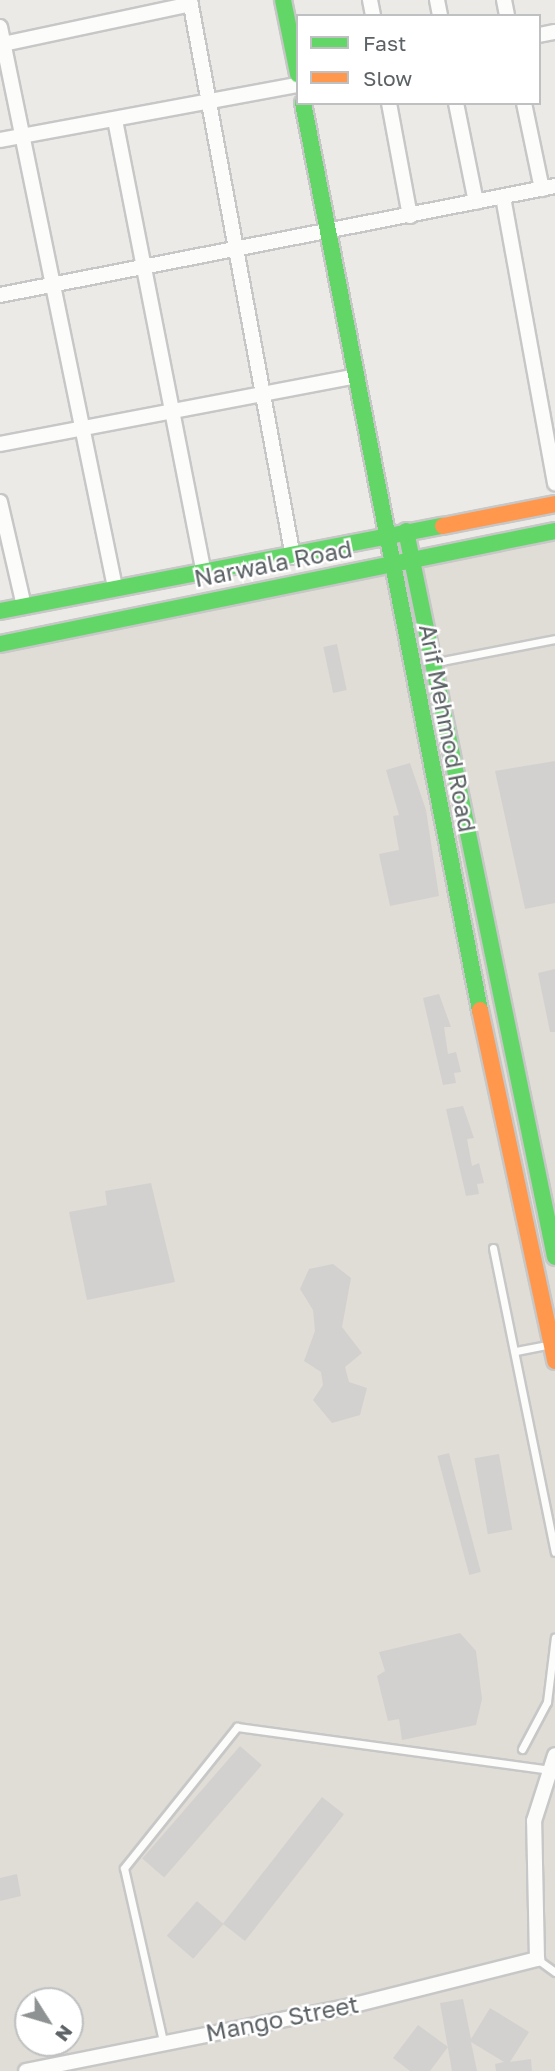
<!DOCTYPE html>
<html>
<head>
<meta charset="utf-8">
<style>
  body { margin:0 }
  #map { position:relative; width:555px; height:2071px; overflow:hidden; background:#eceae7; font-family:"Golos Text",sans-serif }
  div>[style] { position:absolute }
  [style*='--x'] { left:calc(var(--x)*1px); top:calc(var(--y)*1px); width:calc(var(--w)*1px); rotate:calc(var(--a)*1deg) }
  .education>* { inset:0; background:#e0dcd6 }
  .building>* { inset:0; background:#d3d1d0; transform-origin:0 0 }
  .roads { filter:drop-shadow(2px 0 #c7c7c7) drop-shadow(-2px 0 #c7c7c7) drop-shadow(0 2px #c7c7c7) drop-shadow(0 -2px #c7c7c7) }
  .lane>* { height:7px; margin:-3.5px; padding:0 3.5px; transform-origin:3.5px; border-radius:3.5px; background:#fcfcfb }
  .street>* { height:14px; margin:-7px; padding:0 7px; transform-origin:7px; border-radius:7px; background:#fcfcfb }
  .fast>* { height:16px; margin:-8px; padding:0 8px; transform-origin:8px; border-radius:8px; background:#63d668 }
  .slow>* { height:16px; margin:-8px; padding:0 8px; transform-origin:8px; border-radius:8px; background:#ff974d }
  span { translate:-50% -50%; white-space:nowrap; text-align:center; line-height:1.15; -webkit-text-stroke:5px #fff; paint-order:stroke }
  .street-label { font-size:24px; color:#5c6265 }
  .legend { position:absolute; left:296px; top:14px; width:245px; height:91px; box-sizing:border-box; background:#fff; border:2px solid #bec0c1; margin:0; padding:9px 12px; list-style:none; font-size:21px; color:#5c6265 }
  .legend li { display:flex; align-items:center; gap:14px; height:35px }
  .legend b { width:35px; border:2px solid #bec0c1 }
  .north { position:absolute; left:14px; top:1987px; width:70px; height:70px; box-sizing:border-box; background:#fff; border:2px solid #bec0c1; border-radius:50%; rotate:127deg; font-size:19px; font-weight:700; line-height:28px; text-align:center; color:#5c6265 }
  .north::after { content:''; display:block; margin:auto; width:24px; height:32px; background:#8e9292; clip-path:polygon(50% 0,100% 100%,50% 72%,0 100%) }
</style>
</head>
<body>
<div id="map">
  <div class="education">
    <i style="clip-path:polygon(evenodd,555px 541px,555px 2071px,0 2071px,0 653px,555px 541px,28px 2001px,70px 2001px,70px 2043px,28px 2043px,28px 2001px)"></i>
  </div>
  <div class="building">
    <i style="left:337px;top:644px;width:47px;height:14px;rotate:78deg"></i>
    <i style="clip-path:polygon(555px 761px,555px 903px,525px 909px,495px 771px)"></i>
    <i style="clip-path:polygon(410px 763px,426px 810px,439px 896px,390px 906px,379px 854px,399px 850px,393px 816px,399px 815px,386px 770px)"></i>
    <i style="clip-path:polygon(555px 969px,555px 1032px,550px 1032px,538px 973px)"></i>
    <i style="clip-path:polygon(439px 994px,451px 1027px,444px 1027px,448px 1054px,456px 1052px,461px 1072px,454px 1073px,456px 1083px,443px 1085px,423px 998px)"></i>
    <i style="clip-path:polygon(463px 1106px,474px 1138px,467px 1139px,472px 1166px,479px 1163px,484px 1183px,477px 1184px,479px 1194px,466px 1196px,446px 1109px)"></i>
    <i style="clip-path:polygon(151px 1183px,175px 1282px,87px 1300px,69px 1212px,107px 1205px,105px 1191px)"></i>
    <i style="clip-path:polygon(333px 1264px,351px 1278px,342px 1327px,362px 1353px,345px 1367px,349px 1382px,367px 1388px,360px 1415px,332px 1423px,313px 1400px,323px 1385px,321px 1372px,304px 1361px,315px 1331px,313px 1310px,300px 1289px,309px 1269px)"></i>
    <i style="left:449px;top:1453px;width:123px;height:12px;rotate:75deg"></i>
    <i style="left:499px;top:1454px;width:77px;height:25px;rotate:80deg"></i>
    <i style="clip-path:polygon(460px 1633px,476px 1651px,482px 1699px,476px 1725px,402px 1740px,399px 1719px,388px 1721px,377px 1676px,385px 1671px,379px 1652px)"></i>
    <i style="left:240px;top:1746px;width:29px;height:149px;rotate:41deg"></i>
    <i style="left:322px;top:1797px;width:28px;height:161px;rotate:38deg"></i>
    <i style="clip-path:polygon(17px 1874px,21px 1896px,0 1901px,0 1878px)"></i>
    <i style="left:197px;top:1901px;width:35px;height:46px;rotate:41deg"></i>
    <i style="clip-path:polygon(463px 1999px,471px 2039px,490px 2008px,529px 2032px,510px 2062px,531px 2059px,532px 2071px,496px 2071px,495px 2064px,504px 2062px,471px 2042px,477px 2071px,452px 2071px,440px 2003px)"></i>
    <i style="clip-path:polygon(418px 2025px,448px 2047px,430px 2071px,410px 2071px,393px 2058px)"></i>
  </div>
  <div class="roads">
    <div class="lane">
      <i style="--x:437;--y:662;--w:120;--a:-11"></i>
      <i style="--x:493;--y:1248;--w:310;--a:78.5"></i>
      <i style="--x:516;--y:1351;--w:32;--a:-11"></i>
      <i style="--x:522;--y:1749;--w:53;--a:-62"></i>
      <i style="--x:547;--y:1702;--w:65;--a:-83"></i>
      <i style="--x:537;--y:1959;--w:22;--a:36"></i>
      <i style="--x:163;--y:2041;--w:177;--a:-102.7"></i>
      <i style="--x:124;--y:1868;--w:181;--a:-51.3"></i>
      <i style="--x:237;--y:1727;--w:315;--a:7.8"></i>
    </div>
    <div class="street">
      <i style="--x:190;--y:0;--w:566;--a:79.52"></i>
      <i style="--x:370;--y:0;--w:16;--a:79"></i>
      <i style="--x:437;--y:0;--w:16;--a:79"></i>
      <i style="--x:504;--y:0;--w:16;--a:79"></i>
      <i style="--x:0;--y:27;--w:572;--a:78.4"></i>
      <i style="--x:539;--y:35;--w:16;--a:-11"></i>
      <i style="--x:3;--y:44;--w:192;--a:-12"></i>
      <i style="--x:389;--y:103;--w:115;--a:79.5"></i>
      <i style="--x:456;--y:103;--w:101;--a:78.6"></i>
      <i style="--x:524;--y:103;--w:88;--a:78.2"></i>
      <i style="--x:115;--y:120;--w:461;--a:78.9"></i>
      <i style="--x:0;--y:140;--w:303;--a:-10.5"></i>
      <i style="--x:503;--y:197;--w:291;--a:79.7"></i>
      <i style="--x:0;--y:295;--w:566;--a:-11.11"></i>
      <i style="--x:0;--y:444;--w:361;--a:-10.8"></i>
      <i style="--x:0;--y:502;--w:107;--a:77"></i>
      <i style="--x:26;--y:2071;--w:330;--a:-11.3"></i>
      <i style="--x:350;--y:2006;--w:193;--a:-14.1"></i>
      <i style="--x:537;--y:1959;--w:138;--a:-91.2"></i>
      <i style="--x:534;--y:1821;--w:69;--a:-72.3"></i>
    </div>
    <div class="fast">
      <i style="--x:283;--y:0;--w:76;--a:78.5"></i>
      <i style="--x:303;--y:103;--w:924;--a:78.96"></i>
      <i style="--x:406;--y:531;--w:741;--a:78.4"></i>
      <i style="--x:0;--y:611;--w:451;--a:-10.9"></i>
      <i style="--x:0;--y:644;--w:566;--a:-11.51"></i>
    </div>
    <div class="slow">
      <i style="--x:443;--y:526;--w:114;--a:-11.1"></i>
      <i style="--x:480;--y:1010;--w:359;--a:77.9"></i>
    </div>
  </div>
  <div class="street-label">
    <span style="left:273px;top:563px;rotate:-11deg">Narwala Road</span>
    <span style="left:448px;top:728px;rotate:79deg">Arif Mehmod Road</span>
    <span style="left:282px;top:2018px;rotate:-11deg">Mango Street</span>
  </div>
  <ul class="legend">
  <li><b style="height:9px;background:#63d668"></b>Fast</li>
  <li><b style="height:9px;background:#ff974d"></b>Slow</li>
  </ul>
  <div class="north">N</div>
</div>
</body>
</html>
